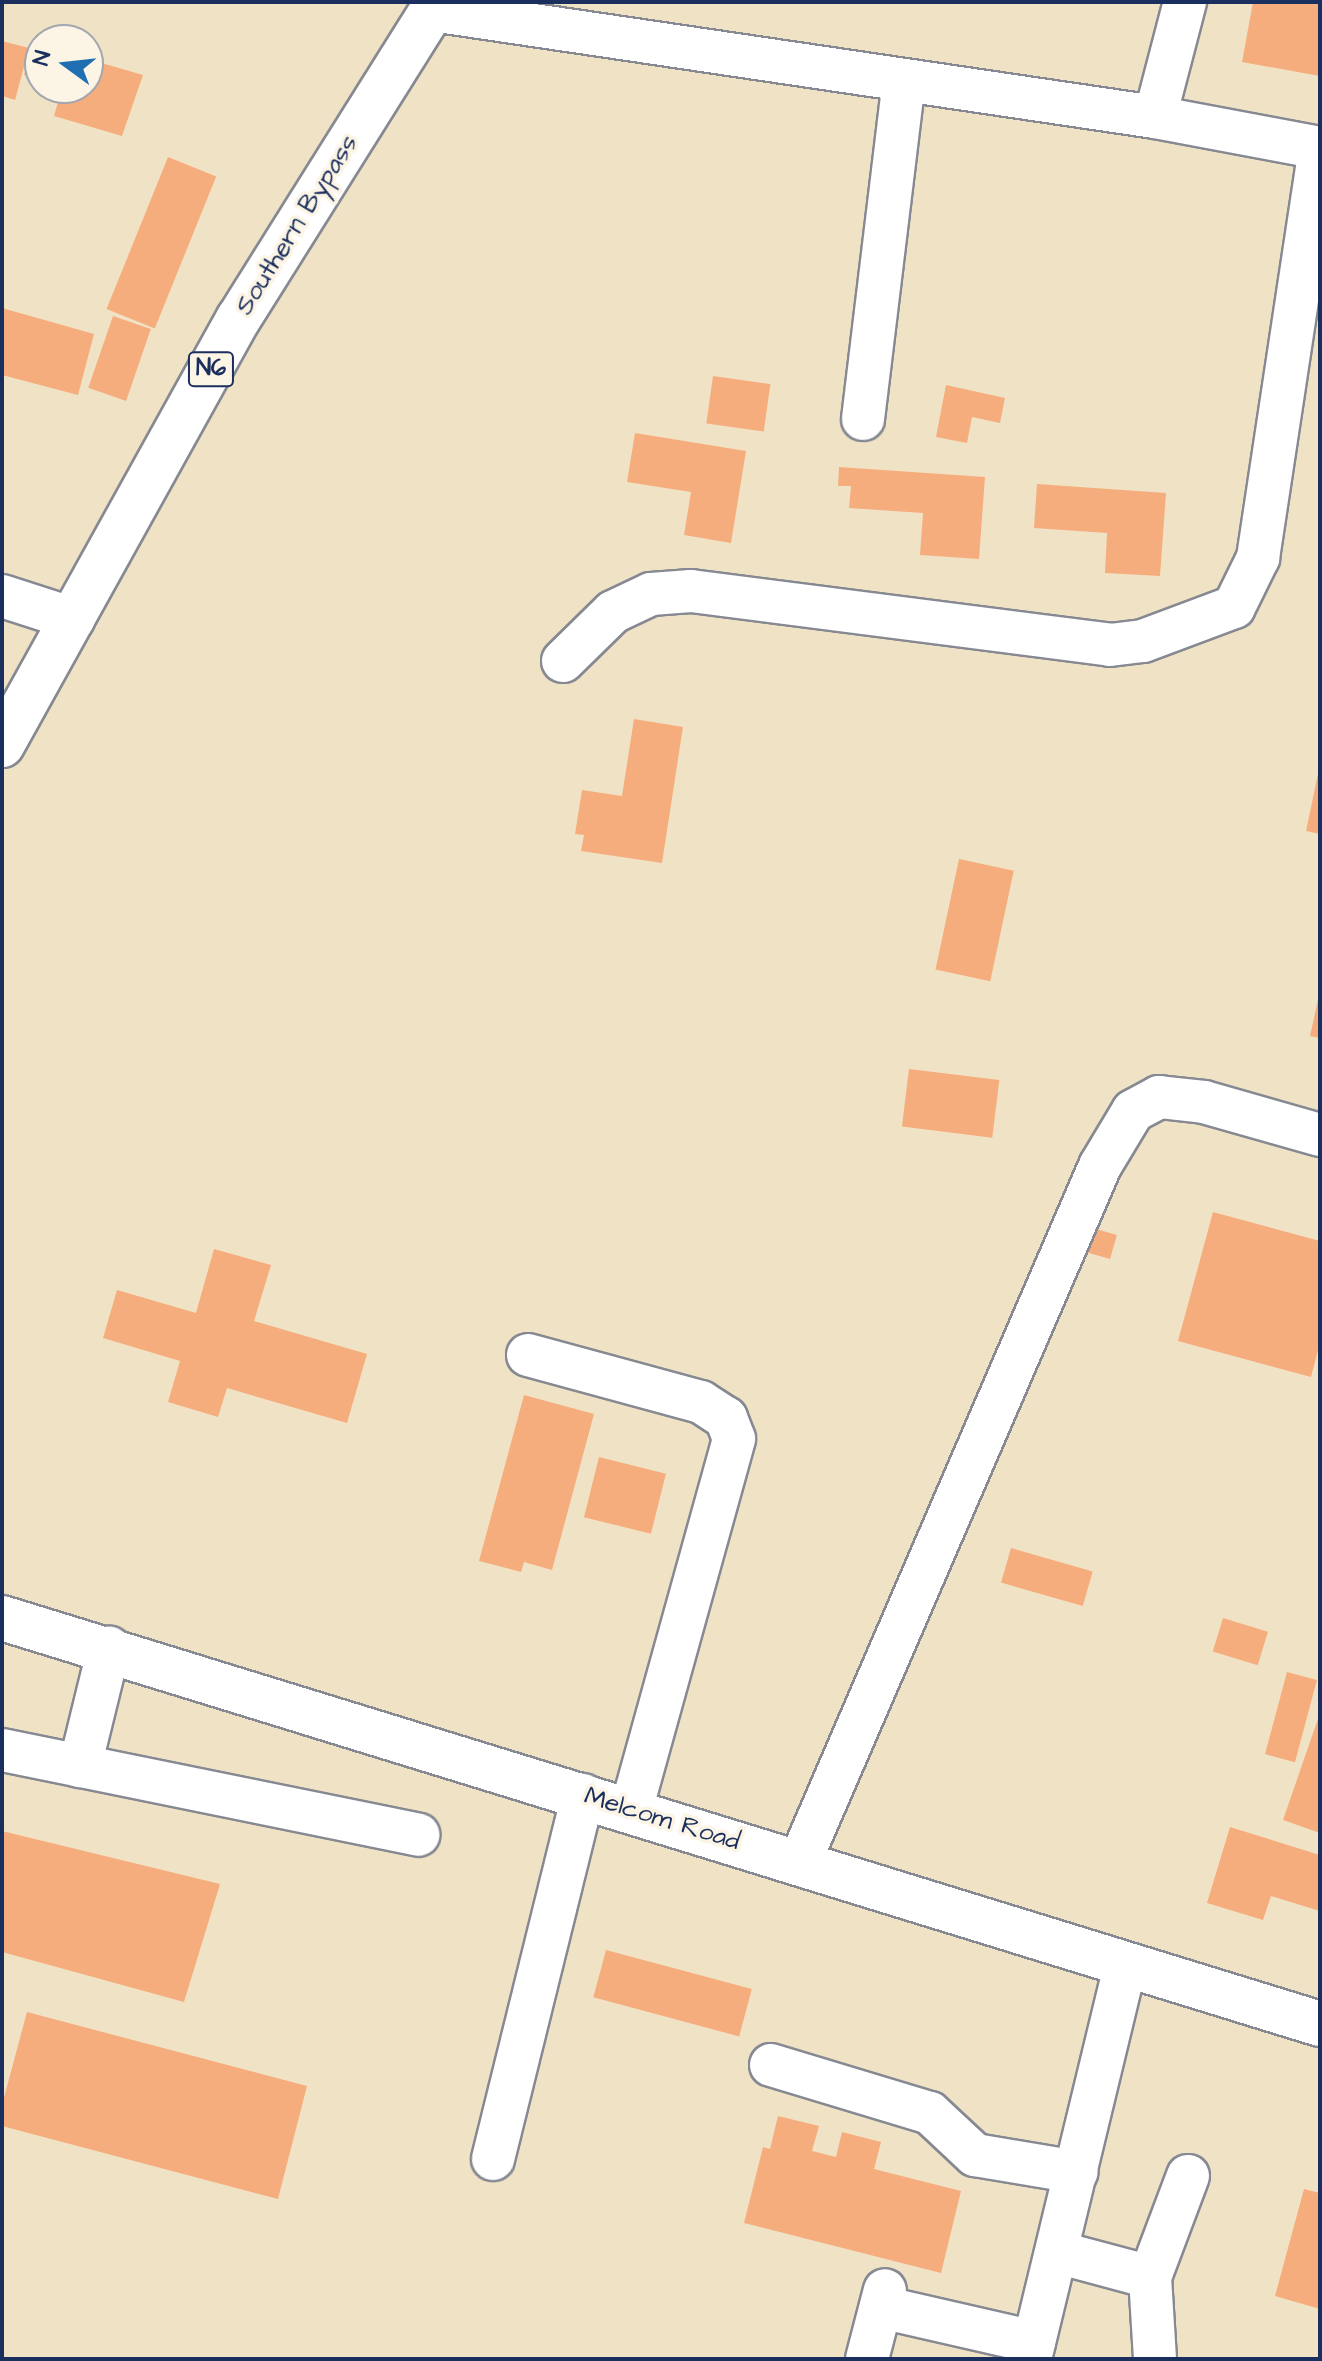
<!DOCTYPE html>
<html>
<head>
<meta charset="utf-8">
<style>
  body { margin:0 }
  #map { position:relative; width:1322px; height:2361px; overflow:hidden; background:#f0e3c5; font-family:"Architects Daughter",sans-serif }
  div>[style] { position:absolute }
  [style*='--x'] { left:calc(var(--x)*1px); top:calc(var(--y)*1px); width:calc(var(--w)*1px); rotate:calc(var(--a)*1deg) }
  .building>* { inset:0; background:#f6ad7e; transform-origin:0 0 }
  .roads { filter:drop-shadow(2px 0 #868992) drop-shadow(-2px 0 #868992) drop-shadow(0 2px #868992) drop-shadow(0 -2px #868992) }
  .minor>* { height:42px; margin:-21px; padding:0 21px; transform-origin:21px; border-radius:21px; background:#fff }
  .major>* { height:44px; margin:-22px; padding:0 22px; transform-origin:22px; border-radius:22px; background:#fff }
  .highway>* { height:44px; margin:-22px; padding:0 22px; transform-origin:22px; border-radius:22px; background:#fff }
  span { translate:-50% -50%; white-space:nowrap; text-align:center; line-height:1.15; -webkit-text-stroke:7px #fcf5e5; paint-order:stroke }
  .shield-label span { padding:2px 6px; background:#fcf5e5; border:2px solid; border-radius:6px; -webkit-text-stroke-width:0 }
  .shield-label { font-size:24px; color:#1b2f5e; font-weight:700 }
  .street-label { font-size:26px; color:#1b2f5e }
  .frame { position:absolute; inset:0; border:4px solid #1b2f5e; pointer-events:none }
  .north { position:absolute; left:24px; top:24px; width:80px; height:80px; box-sizing:border-box; background:#fcf5e5; border:2px solid #a2a6af; border-radius:50%; rotate:285deg; font-size:22px; font-weight:700; line-height:32px; text-align:center; color:#1b2f5e }
  .north::after { content:''; display:block; margin:auto; width:28px; height:36px; background:#1f6fb2; clip-path:polygon(50% 0,100% 100%,50% 72%,0 100%) }
</style>
</head>
<body>
<div id="map">
  <div class="building">
    <i style="clip-path:polygon(1253px 2px,1320px 2px,1320px 76px,1242px 62px)"></i>
    <i style="clip-path:polygon(2px 41px,29px 48px,15px 100px,2px 96px)"></i>
    <i style="clip-path:polygon(33px 43px,40px 45px,40px 80px,24px 75px)"></i>
    <i style="clip-path:polygon(88px 59px,143px 75px,122px 136px,54px 116px,62px 88px,88px 88px)"></i>
    <i style="left:168px;top:157px;width:52px;height:164px;rotate:22deg"></i>
    <i style="clip-path:polygon(2px 308px,94px 334px,78px 395px,2px 375px)"></i>
    <i style="left:113px;top:316px;width:40px;height:76px;rotate:19deg"></i>
    <i style="left:713px;top:376px;width:58px;height:48px;rotate:8deg"></i>
    <i style="clip-path:polygon(946px 385px,1005px 398px,1000px 423px,972px 417px,967px 443px,936px 437px)"></i>
    <i style="clip-path:polygon(635px 433px,746px 451px,731px 543px,684px 535px,691px 492px,627px 482px)"></i>
    <i style="clip-path:polygon(839px 467px,985px 477px,979px 559px,920px 555px,923px 513px,849px 508px,851px 486px,838px 486px)"></i>
    <i style="clip-path:polygon(1037px 484px,1166px 493px,1160px 576px,1105px 573px,1107px 533px,1034px 528px)"></i>
    <i style="clip-path:polygon(634px 719px,683px 727px,662px 863px,581px 851px,584px 835px,575px 834px,582px 790px,622px 796px)"></i>
    <i style="clip-path:polygon(1319px 769px,1320px 769px,1320px 834px,1306px 831px)"></i>
    <i style="left:959px;top:859px;width:56px;height:113px;rotate:12deg"></i>
    <i style="clip-path:polygon(1319px 995px,1320px 995px,1320px 1038px,1310px 1036px)"></i>
    <i style="left:909px;top:1069px;width:91px;height:58px;rotate:7deg"></i>
    <i style="clip-path:polygon(1213px 1212px,1320px 1241px,1320px 1343px,1311px 1377px,1178px 1341px)"></i>
    <i style="left:1089px;top:1227px;width:29px;height:25px;rotate:16deg"></i>
    <i style="clip-path:polygon(214px 1249px,271px 1265px,254px 1321px,367px 1354px,347px 1423px,227px 1388px,218px 1417px,168px 1402px,180px 1361px,103px 1338px,117px 1290px,196px 1313px)"></i>
    <i style="clip-path:polygon(524px 1395px,594px 1414px,552px 1570px,524px 1562px,521px 1572px,479px 1561px)"></i>
    <i style="left:599px;top:1457px;width:69px;height:62px;rotate:14deg"></i>
    <i style="left:1011px;top:1548px;width:85px;height:36px;rotate:16deg"></i>
    <i style="left:1223px;top:1618px;width:47px;height:35px;rotate:17deg"></i>
    <i style="left:1287px;top:1672px;width:31px;height:85px;rotate:15deg"></i>
    <i style="clip-path:polygon(1320px 1713px,1320px 1833px,1283px 1820px)"></i>
    <i style="clip-path:polygon(1230px 1827px,1320px 1855px,1320px 1911px,1271px 1896px,1263px 1920px,1207px 1903px)"></i>
    <i style="clip-path:polygon(2px 1831px,220px 1884px,184px 2002px,2px 1952px)"></i>
    <i style="left:606px;top:1950px;width:151px;height:49px;rotate:15deg"></i>
    <i style="clip-path:polygon(27px 2012px,307px 2086px,278px 2199px,2px 2126px,2px 2105px)"></i>
    <i style="clip-path:polygon(778px 2116px,819px 2126px,812px 2151px,836px 2157px,842px 2132px,881px 2142px,874px 2169px,961px 2191px,941px 2273px,744px 2223px,763px 2147px,770px 2149px)"></i>
    <i style="clip-path:polygon(1304px 2189px,1320px 2193px,1320px 2309px,1275px 2296px)"></i>
  </div>
  <div class="roads">
    <div class="minor">
      <i style="--x:432;--y:10;--w:731;--a:8.42"></i>
      <i style="--x:1155;--y:117;--w:168;--a:10.6"></i>
      <i style="--x:1155;--y:117;--w:119;--a:-75.4"></i>
      <i style="--x:863;--y:419;--w:341;--a:-83.1"></i>
      <i style="--x:2;--y:596;--w:75;--a:17.9"></i>
      <i style="--x:563;--y:661;--w:70;--a:-44.4"></i>
      <i style="--x:613;--y:612;--w:42;--a:-25.3"></i>
      <i style="--x:651;--y:594;--w:40;--a:-4.3"></i>
      <i style="--x:691;--y:591;--w:422;--a:7.3"></i>
      <i style="--x:1110;--y:645;--w:33;--a:-7"></i>
      <i style="--x:1143;--y:641;--w:97;--a:-20.5"></i>
      <i style="--x:1234;--y:607;--w:55;--a:-63.9"></i>
      <i style="--x:1258;--y:558;--w:413;--a:-81.4"></i>
      <i style="--x:528;--y:1355;--w:179;--a:15.2"></i>
      <i style="--x:701;--y:1402;--w:30;--a:33"></i>
      <i style="--x:726;--y:1418;--w:22;--a:69"></i>
      <i style="--x:734;--y:1439;--w:385;--a:105.5"></i>
      <i style="--x:2;--y:1750;--w:425;--a:11.5"></i>
      <i style="--x:80;--y:1766;--w:122;--a:-76.2"></i>
      <i style="--x:800;--y:1861;--w:757;--a:-66.65"></i>
      <i style="--x:1100;--y:1166;--w:64;--a:-59"></i>
      <i style="--x:1133;--y:1111;--w:30;--a:-28"></i>
      <i style="--x:1159;--y:1097;--w:45;--a:6.3"></i>
      <i style="--x:1204;--y:1102;--w:121;--a:15.9"></i>
      <i style="--x:771;--y:2065;--w:166;--a:16.8"></i>
      <i style="--x:930;--y:2113;--w:62;--a:43"></i>
      <i style="--x:975;--y:2155;--w:103;--a:9.5"></i>
      <i style="--x:493;--y:2159;--w:375;--a:-76.1"></i>
      <i style="--x:1057;--y:2252;--w:96;--a:15"></i>
      <i style="--x:1150;--y:2277;--w:108;--a:-69.4"></i>
      <i style="--x:1150;--y:2277;--w:82;--a:86.5"></i>
      <i style="--x:881;--y:2307;--w:157;--a:12.9"></i>
      <i style="--x:867;--y:2359;--w:71;--a:-75.4"></i>
      <i style="--x:1030;--y:2359;--w:404;--a:-76.4"></i>
    </div>
    <div class="major">
      <i style="--x:2;--y:1618;--w:1379;--a:17.12"></i>
    </div>
    <div class="highway">
      <i style="--x:2;--y:745;--w:488;--a:-61"></i>
      <i style="--x:239;--y:318;--w:373;--a:-57.9"></i>
    </div>
  </div>
  <div class="shield-label">
    <span style="left:211px;top:369px">N6</span>
  </div>
  <div class="street-label">
    <span style="left:297px;top:225px;rotate:-58deg">Southern Bypass</span>
    <span style="left:662px;top:1819px;rotate:17deg">Melcom Road</span>
  </div>
  <div class="frame"></div>
  <div class="north">N</div>
</div>
</body>
</html>
